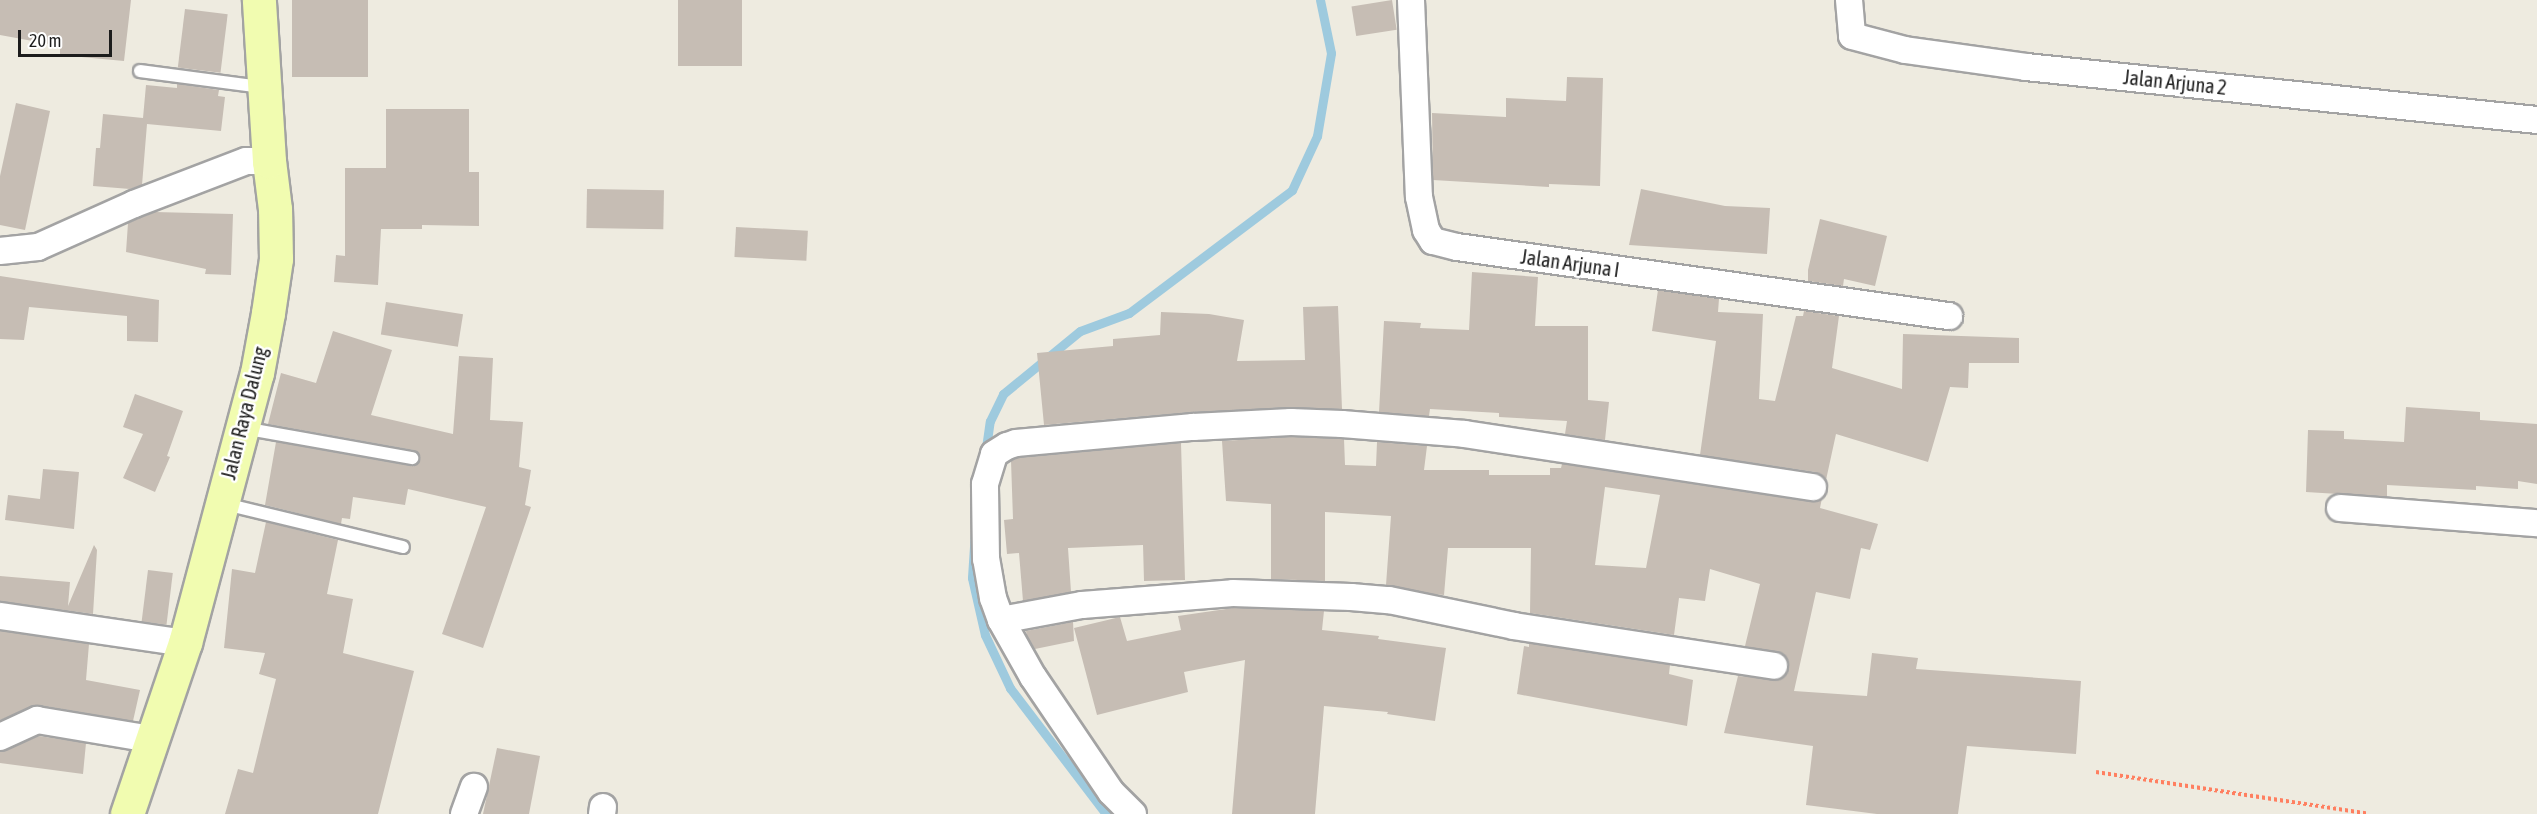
<!DOCTYPE html>
<html>
<head>
<meta charset="utf-8">
<style>
  body { margin:0 }
  #map { position:relative; width:2537px; height:814px; overflow:hidden; background:#eeebe0; font-family:"Asap Condensed",sans-serif }
  div>[style] { position:absolute }
  [style*='--x'] { left:calc(var(--x)*1px); top:calc(var(--y)*1px); width:calc(var(--w)*1px); rotate:calc(var(--a)*1deg) }
  .stream>* { height:9px; margin:-4.5px; padding:0 4.5px; transform-origin:4.5px; border-radius:4.5px; background:#9ecade }
  .building>* { inset:0; background:#c6bdb4; transform-origin:0 0 }
  .path>* { height:4px; margin-top:-2px; transform-origin:0; background:repeating-linear-gradient(90deg,#ff7f60 0 3px,transparent 0 6px) }
  .roads { filter:drop-shadow(2px 0 #a3a3a3) drop-shadow(-2px 0 #a3a3a3) drop-shadow(0 2px #a3a3a3) drop-shadow(0 -2px #a3a3a3) }
  .lane>* { height:12px; margin:-6px; padding:0 6px; transform-origin:6px; border-radius:6px; background:#fff }
  .street>* { height:26px; margin:-13px; padding:0 13px; transform-origin:13px; border-radius:13px; background:#fff }
  .secondary>* { height:33px; margin:-16.5px; padding:0 16.5px; transform-origin:16.5px; border-radius:16.5px; background:#f1fcb0 }
  span { translate:-50% -50%; white-space:nowrap; text-align:center; line-height:1.15; -webkit-text-stroke:5px #fff; paint-order:stroke }
  .street-label { font-size:20px; color:#1c1c1c }
  .scale { position:absolute; left:18px; top:30px; width:94px; height:27px; box-sizing:border-box; border:3px solid #1c1c1c; border-top:0; padding-left:8px; font-size:18px; line-height:21px; white-space:nowrap; color:#1c1c1c; -webkit-text-stroke:4px #fff; paint-order:stroke }
</style>
</head>
<body>
<div id="map">
  <div class="stream">
    <i style="--x:985;--y:455;--w:34;--a:-82"></i>
    <i style="--x:990;--y:421;--w:30;--a:-64"></i>
    <i style="--x:1003;--y:394;--w:99;--a:-39.3"></i>
    <i style="--x:1080;--y:331;--w:52;--a:-20.2"></i>
    <i style="--x:1129;--y:313;--w:204;--a:-37"></i>
    <i style="--x:1292;--y:190;--w:60;--a:-65.2"></i>
    <i style="--x:1317;--y:136;--w:84;--a:-80.4"></i>
    <i style="--x:1331;--y:53;--w:54;--a:-101.7"></i>
    <i style="--x:975;--y:531;--w:47;--a:93.7"></i>
    <i style="--x:972;--y:578;--w:58;--a:77.2"></i>
    <i style="--x:985;--y:635;--w:59;--a:64.7"></i>
    <i style="--x:1010;--y:688;--w:158;--a:52.7"></i>
  </div>
  <div class="building">
    <i style="clip-path:polygon(0 0,131px 0,124px 61px,60px 55px,60px 46px,0 35px)"></i>
    <i style="left:292px;top:0;width:76px;height:77px"></i>
    <i style="left:678px;top:0;width:64px;height:66px"></i>
    <i style="left:1392px;top:0;width:30px;height:41px;rotate:81deg"></i>
    <i style="left:185px;top:9px;width:43px;height:59px;rotate:7deg"></i>
    <i style="clip-path:polygon(1567px 77px,1603px 78px,1600px 186px,1549px 184px,1549px 187px,1433px 180px,1432px 113px,1506px 117px,1506px 98px,1566px 101px)"></i>
    <i style="clip-path:polygon(177px 84px,219px 90px,218px 96px,225px 97px,221px 131px,147px 124px,142px 185px,130px 189px,93px 186px,96px 148px,100px 148px,103px 114px,143px 118px,146px 85px,177px 88px)"></i>
    <i style="clip-path:polygon(16px 103px,50px 111px,25px 230px,0 225px,0 176px)"></i>
    <i style="clip-path:polygon(386px 109px,469px 109px,469px 172px,479px 172px,479px 226px,422px 225px,422px 229px,381px 229px,378px 285px,334px 282px,336px 255px,345px 256px,345px 168px,386px 168px)"></i>
    <i style="left:587px;top:189px;width:77px;height:39px;rotate:1deg"></i>
    <i style="clip-path:polygon(1641px 189px,1725px 206px,1770px 208px,1767px 254px,1629px 245px)"></i>
    <i style="clip-path:polygon(155px 212px,233px 214px,231px 275px,205px 274px,206px 269px,126px 252px,128px 223px)"></i>
    <i style="clip-path:polygon(1820px 219px,1887px 236px,1875px 286px,1844px 279px,1843px 286px,1808px 281px,1808px 270px)"></i>
    <i style="left:736px;top:227px;width:72px;height:30px;rotate:3deg"></i>
    <i style="clip-path:polygon(1472px 272px,1538px 277px,1535px 326px,1588px 326px,1588px 400px,1609px 402px,1605px 440px,1565px 434px,1567px 421px,1499px 417px,1499px 413px,1430px 409px,1429px 416px,1379px 412px,1384px 321px,1421px 323px,1420px 328px,1469px 330px)"></i>
    <i style="clip-path:polygon(0 276px,159px 300px,158px 342px,127px 341px,127px 316px,29px 307px,24px 340px,0 339px)"></i>
    <i style="clip-path:polygon(1658px 290px,1719px 299px,1718px 312px,1763px 314px,1759px 399px,1775px 401px,1796px 316px,1803px 316px,1804px 311px,1839px 316px,1832px 368px,1902px 389px,1903px 334px,2019px 338px,2019px 363px,1969px 363px,1968px 388px,1950px 387px,1928px 462px,1836px 434px,1826px 480px,1815px 472px,1700px 455px,1716px 341px,1652px 331px)"></i>
    <i style="left:386px;top:302px;width:78px;height:33px;rotate:9deg"></i>
    <i style="clip-path:polygon(1338px 306px,1342px 409px,1290px 407px,1192px 412px,1044px 425px,1037px 353px,1113px 346px,1113px 339px,1160px 335px,1161px 312px,1209px 314px,1244px 320px,1237px 361px,1305px 360px,1303px 307px)"></i>
    <i style="clip-path:polygon(333px 331px,392px 350px,371px 415px,453px 434px,459px 356px,493px 358px,490px 420px,523px 422px,519px 467px,531px 470px,525px 505px,531px 507px,483px 648px,442px 634px,486px 507px,408px 489px,405px 505px,353px 497px,350px 519px,342px 518px,341px 524px,265px 505px,276px 442px,411px 466px,420px 460px,419px 455px,413px 450px,268px 424px,281px 373px,316px 383px)"></i>
    <i style="clip-path:polygon(135px 394px,183px 411px,167px 456px,170px 457px,155px 492px,123px 478px,143px 434px,123px 427px)"></i>
    <i style="clip-path:polygon(2406px 407px,2480px 412px,2480px 420px,2537px 424px,2537px 484px,2518px 481px,2518px 489px,2476px 486px,2476px 490px,2387px 485px,2387px 497px,2306px 492px,2308px 430px,2344px 431px,2344px 439px,2404px 442px)"></i>
    <i style="clip-path:polygon(evenodd,1291px 437px,1344px 439px,1345px 465px,1376px 466px,1377px 442px,1427px 446px,1424px 470px,1489px 470px,1489px 475px,1550px 475px,1550px 468px,1561px 468px,1562px 464px,1811px 502px,1822px 498px,1820px 508px,1878px 524px,1870px 550px,1861px 548px,1850px 599px,1816px 592px,1794px 691px,1867px 696px,1872px 653px,1918px 658px,1916px 669px,2081px 681px,2076px 754px,1967px 746px,1958px 814px,1877px 814px,1806px 805px,1813px 746px,1724px 733px,1738px 676px,1779px 680px,1789px 669px,1788px 660px,1783px 654px,1745px 646px,1760px 584px,1710px 569px,1705px 601px,1679px 598px,1674px 635px,1530px 613px,1531px 548px,1448px 548px,1444px 595px,1433px 594px,1386px 585px,1391px 516px,1325px 512px,1325px 581px,1271px 579px,1271px 504px,1226px 501px,1222px 441px,1291px 437px,1605px 487px,1660px 495px,1646px 568px,1595px 565px,1605px 487px)"></i>
    <i style="clip-path:polygon(1181px 443px,1185px 580px,1144px 581px,1143px 545px,1068px 548px,1071px 592px,1023px 601px,1019px 553px,1007px 554px,1004px 520px,1013px 519px,1011px 461px,1018px 458px)"></i>
    <i style="clip-path:polygon(43px 469px,79px 472px,74px 529px,5px 520px,8px 495px,40px 499px)"></i>
    <i style="clip-path:polygon(266px 522px,338px 540px,327px 594px,353px 599px,343px 653px,414px 671px,378px 814px,225px 814px,238px 769px,253px 773px,276px 679px,259px 674px,265px 653px,224px 648px,232px 569px,255px 573px)"></i>
    <i style="clip-path:polygon(94px 545px,97px 550px,93px 614px,0 601px,0 576px,70px 582px,68px 606px)"></i>
    <i style="left:148px;top:570px;width:25px;height:52px;rotate:7deg"></i>
    <i style="clip-path:polygon(1233px 608px,1324px 611px,1322px 630px,1379px 636px,1378px 639px,1446px 648px,1435px 721px,1387px 714px,1388px 712px,1324px 706px,1315px 814px,1232px 814px,1245px 660px,1184px 672px,1188px 692px,1097px 715px,1074px 628px,1120px 617px,1127px 641px,1181px 630px,1178px 616px)"></i>
    <i style="clip-path:polygon(1073px 622px,1074px 641px,1035px 649px,1027px 636px,1026px 631px)"></i>
    <i style="clip-path:polygon(0 631px,89px 644px,86px 680px,140px 690px,133px 721px,39px 705px,0 720px)"></i>
    <i style="clip-path:polygon(1529px 643px,1670px 665px,1669px 674px,1693px 680px,1687px 726px,1517px 694px,1524px 646px,1529px 647px)"></i>
    <i style="clip-path:polygon(39px 736px,86px 743px,83px 774px,0 763px,0 752px)"></i>
    <i style="clip-path:polygon(497px 748px,540px 756px,529px 814px,483px 814px)"></i>
  </div>
  <div class="path">
    <i style="--x:2096;--y:772;--w:276;--a:8.7"></i>
  </div>
  <div class="roads">
    <div class="lane">
      <i style="--x:140;--y:71;--w:123;--a:7.5"></i>
      <i style="--x:243;--y:428;--w:172;--a:10.1"></i>
      <i style="--x:225;--y:504;--w:183;--a:13.6"></i>
    </div>
    <div class="street">
      <i style="--x:1411;--y:0;--w:197;--a:87.7"></i>
      <i style="--x:1419;--y:197;--w:34;--a:78"></i>
      <i style="--x:1426;--y:230;--w:13;--a:58"></i>
      <i style="--x:1433;--y:241;--w:25;--a:14"></i>
      <i style="--x:1457;--y:247;--w:497;--a:8"></i>
      <i style="--x:1849;--y:0;--w:36;--a:85"></i>
      <i style="--x:1852;--y:36;--w:55;--a:14.8"></i>
      <i style="--x:1905;--y:50;--w:122;--a:8"></i>
      <i style="--x:2026;--y:67;--w:514;--a:5.92"></i>
      <i style="--x:0;--y:251;--w:38;--a:-6"></i>
      <i style="--x:38;--y:247;--w:105;--a:-24.1"></i>
      <i style="--x:134;--y:204;--w:120;--a:-21"></i>
      <i style="--x:246;--y:161;--w:23;--a:0"></i>
      <i style="--x:2340;--y:508;--w:198;--a:4.4"></i>
      <i style="--x:0;--y:616;--w:187;--a:8.3"></i>
      <i style="--x:1001;--y:620;--w:82;--a:-10.5"></i>
      <i style="--x:1082;--y:605;--w:151;--a:-4.5"></i>
      <i style="--x:1233;--y:593;--w:118;--a:1.9"></i>
      <i style="--x:1351;--y:597;--w:38;--a:5"></i>
      <i style="--x:1389;--y:600;--w:128;--a:11.7"></i>
      <i style="--x:1514;--y:626;--w:263;--a:8.7"></i>
      <i style="--x:0;--y:737;--w:41;--a:-24.7"></i>
      <i style="--x:37;--y:720;--w:116;--a:9.5"></i>
      <i style="--x:464;--y:814;--w:29;--a:-70"></i>
      <i style="--x:602;--y:814;--w:7;--a:-82"></i>
      <i style="--x:1133;--y:814;--w:31;--a:-135"></i>
      <i style="--x:1111;--y:792;--w:139;--a:-124.1"></i>
      <i style="--x:1033;--y:677;--w:65;--a:-119.3"></i>
      <i style="--x:1001;--y:620;--w:23;--a:-110"></i>
      <i style="--x:993;--y:598;--w:40;--a:-100"></i>
      <i style="--x:986;--y:559;--w:75;--a:-90.8"></i>
      <i style="--x:985;--y:484;--w:31;--a:-73"></i>
      <i style="--x:994;--y:454;--w:15;--a:-32"></i>
      <i style="--x:1007;--y:446;--w:9;--a:-18"></i>
      <i style="--x:1016;--y:443;--w:178;--a:-5.2"></i>
      <i style="--x:1193;--y:427;--w:98;--a:-2.9"></i>
      <i style="--x:1291;--y:422;--w:51;--a:2.2"></i>
      <i style="--x:1342;--y:424;--w:123;--a:4.6"></i>
      <i style="--x:1465;--y:434;--w:352;--a:8.7"></i>
    </div>
    <div class="secondary">
      <i style="--x:127;--y:814;--w:181;--a:-71.3"></i>
      <i style="--x:185;--y:643;--w:279;--a:-75.1"></i>
      <i style="--x:257;--y:373;--w:61;--a:-79.6"></i>
      <i style="--x:268;--y:313;--w:55;--a:-81.6"></i>
      <i style="--x:276;--y:259;--w:50;--a:-91.1"></i>
      <i style="--x:275;--y:209;--w:48;--a:-97.1"></i>
      <i style="--x:269;--y:161;--w:161;--a:-93.6"></i>
    </div>
  </div>
  <div class="street-label">
    <span style="left:2175px;top:82px;rotate:6deg">Jalan Arjuna 2</span>
    <span style="left:1570px;top:263px;rotate:8deg">Jalan Arjuna I</span>
    <span style="left:244px;top:413px;rotate:-76deg">Jalan Raya Dalung</span>
  </div>
  <div class="scale">20 m</div>
</div>
</body>
</html>
